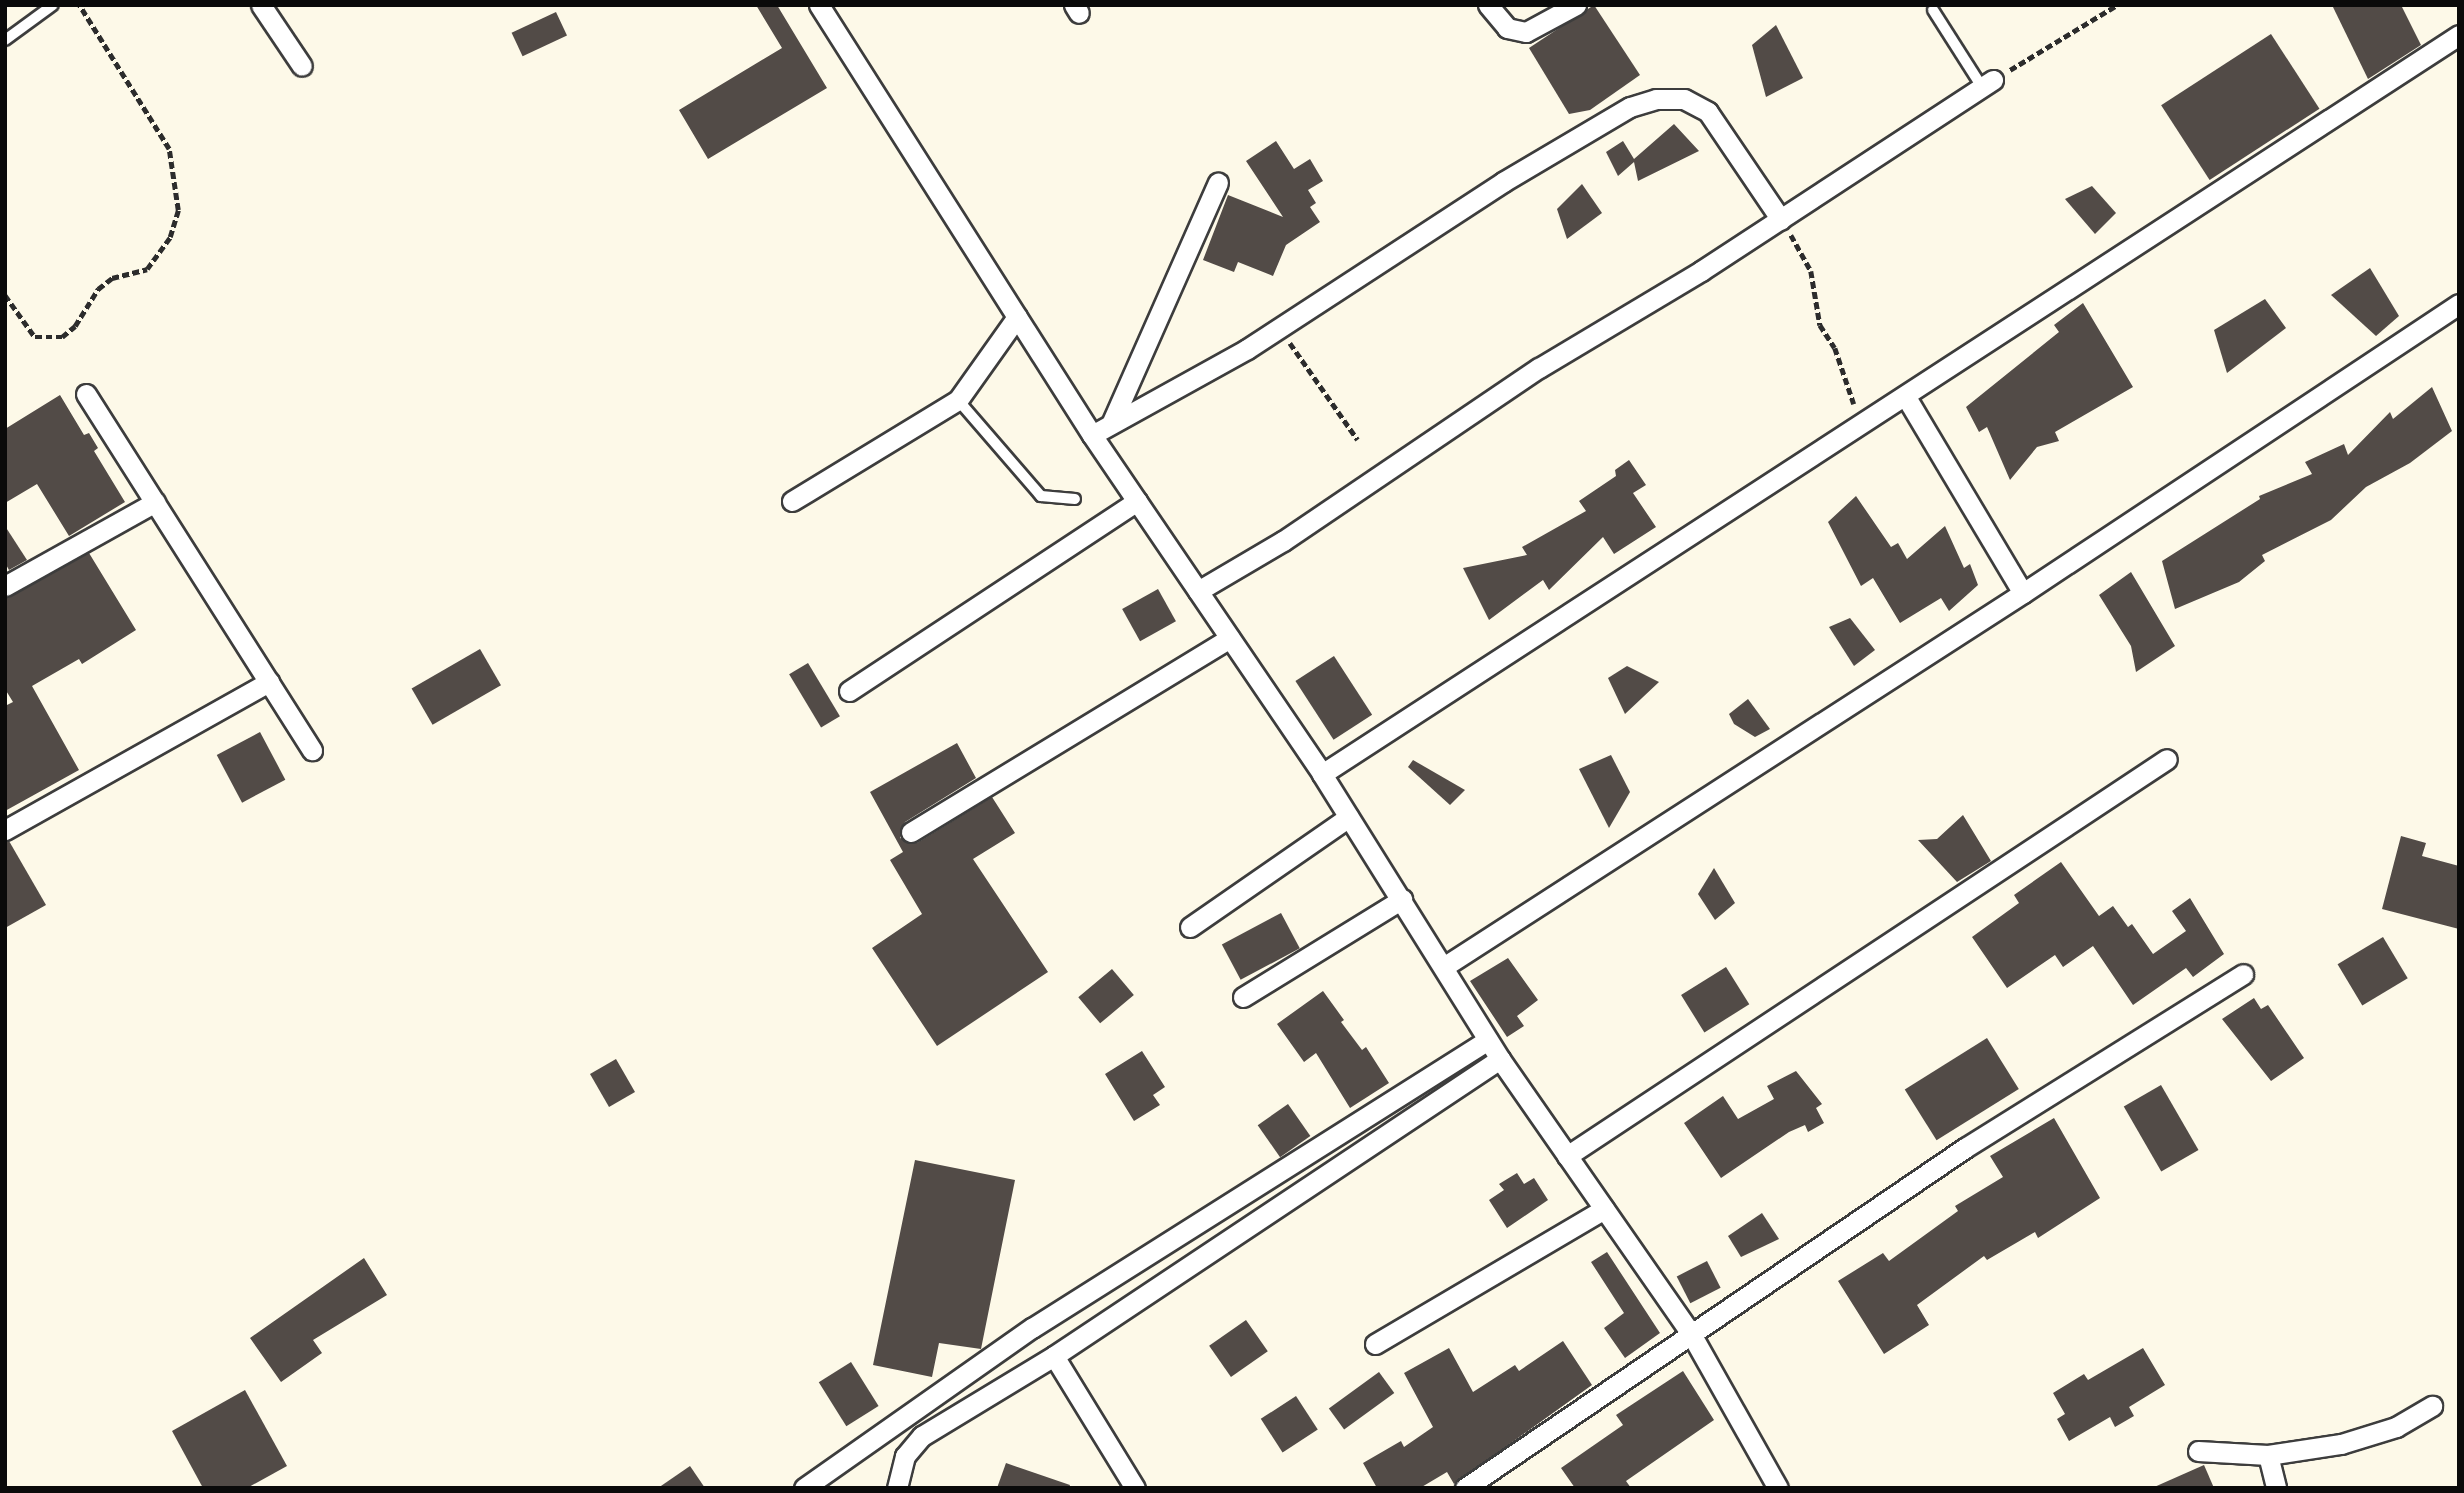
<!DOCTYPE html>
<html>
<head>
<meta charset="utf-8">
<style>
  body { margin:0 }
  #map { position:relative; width:2464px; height:1493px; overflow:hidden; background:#fdf9e8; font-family:"Times New Roman",serif }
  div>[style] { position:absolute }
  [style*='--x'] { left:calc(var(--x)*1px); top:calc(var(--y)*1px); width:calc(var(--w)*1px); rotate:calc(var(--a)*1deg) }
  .building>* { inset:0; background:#524b47; transform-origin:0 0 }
  .path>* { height:4.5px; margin-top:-2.25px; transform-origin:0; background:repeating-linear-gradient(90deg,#2c2c2c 0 7px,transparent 0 10.5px) }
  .roads { filter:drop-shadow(2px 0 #3d3d3d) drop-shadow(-2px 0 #3d3d3d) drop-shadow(0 2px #3d3d3d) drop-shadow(0 -2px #3d3d3d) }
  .service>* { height:10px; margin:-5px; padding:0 5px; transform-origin:5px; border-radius:5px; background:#fff }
  .minor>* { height:19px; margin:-9.5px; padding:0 9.5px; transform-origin:9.5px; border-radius:9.5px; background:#fff }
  span { translate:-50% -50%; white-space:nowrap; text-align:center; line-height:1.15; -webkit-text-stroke:7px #fff; paint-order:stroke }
  .frame { position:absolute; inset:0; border:7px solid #0a0a0a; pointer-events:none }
</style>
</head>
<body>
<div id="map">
  <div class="building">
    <i style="clip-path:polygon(756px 5px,777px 5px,827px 88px,708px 159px,679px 110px,782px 48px)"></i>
    <i style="clip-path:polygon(1594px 5px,1640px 75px,1590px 110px,1569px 114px,1529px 48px)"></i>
    <i style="clip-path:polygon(2332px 5px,2401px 5px,2421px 45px,2368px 79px)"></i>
    <i style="left:556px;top:12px;width:26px;height:49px;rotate:65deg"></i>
    <i style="clip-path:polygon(1776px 25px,1803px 78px,1766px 97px,1752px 45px)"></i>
    <i style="left:2271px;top:34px;width:89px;height:131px;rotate:57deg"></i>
    <i style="clip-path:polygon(1674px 124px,1699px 151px,1638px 181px,1634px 162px,1618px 176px,1606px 152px,1623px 141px,1634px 159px)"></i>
    <i style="clip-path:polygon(1276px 141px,1294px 169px,1310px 159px,1323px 181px,1308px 190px,1316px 203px,1310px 207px,1320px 222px,1286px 245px,1273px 276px,1238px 262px,1234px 272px,1203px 260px,1228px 195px,1283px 217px,1246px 161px)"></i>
    <i style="clip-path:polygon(1582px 184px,1602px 213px,1567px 239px,1557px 209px)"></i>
    <i style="clip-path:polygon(2092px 186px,2116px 213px,2095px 234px,2065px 199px)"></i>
    <i style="clip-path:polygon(2370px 268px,2399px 316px,2376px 336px,2331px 295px)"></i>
    <i style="clip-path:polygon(2265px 299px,2286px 328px,2227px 373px,2214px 330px)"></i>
    <i style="clip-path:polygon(2083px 303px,2133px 387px,2055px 432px,2059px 441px,2037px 447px,2010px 480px,1987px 427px,1979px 432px,1966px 407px,2059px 332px,2054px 325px)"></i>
    <i style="clip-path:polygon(2432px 387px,2452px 431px,2410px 463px,2366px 487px,2331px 520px,2262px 555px,2265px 561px,2239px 582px,2175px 609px,2162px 561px,2260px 499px,2259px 496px,2312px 474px,2305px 462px,2344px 444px,2348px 455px,2390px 412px,2393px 419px)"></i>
    <i style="clip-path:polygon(60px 395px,84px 435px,89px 433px,98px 448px,94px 451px,125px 502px,69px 536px,37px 484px,5px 503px,5px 429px)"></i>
    <i style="clip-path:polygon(1629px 460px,1646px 485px,1633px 493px,1656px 527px,1614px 554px,1603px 537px,1549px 590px,1543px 580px,1489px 620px,1463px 568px,1527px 555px,1522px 547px,1586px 511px,1579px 501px,1616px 476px,1615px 470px)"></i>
    <i style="clip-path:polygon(1856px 496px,1891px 547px,1898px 543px,1907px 559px,1945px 526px,1964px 568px,1970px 564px,1978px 585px,1949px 611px,1941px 598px,1900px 623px,1873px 578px,1861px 586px,1828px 522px)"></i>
    <i style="clip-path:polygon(5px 526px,27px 560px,9px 570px,5px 563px)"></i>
    <i style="clip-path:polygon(89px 553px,136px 630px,82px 664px,79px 659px,32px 686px,79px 770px,5px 811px,5px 706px,13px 702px,5px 689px,5px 598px)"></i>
    <i style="clip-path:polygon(2131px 572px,2175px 646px,2136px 672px,2131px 646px,2099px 595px)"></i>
    <i style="left:1158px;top:589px;width:37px;height:41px;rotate:61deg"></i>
    <i style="clip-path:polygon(1850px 618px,1875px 650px,1854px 666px,1829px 627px)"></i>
    <i style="left:480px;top:649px;width:42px;height:79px;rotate:60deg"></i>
    <i style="left:1334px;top:656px;width:70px;height:46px;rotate:57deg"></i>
    <i style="left:808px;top:663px;width:62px;height:22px;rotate:59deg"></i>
    <i style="clip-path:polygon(1627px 666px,1659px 682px,1625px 714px,1608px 678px)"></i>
    <i style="clip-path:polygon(1748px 699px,1770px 729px,1755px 737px,1734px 724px,1729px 714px)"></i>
    <i style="left:260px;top:732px;width:54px;height:49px;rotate:62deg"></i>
    <i style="clip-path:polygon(957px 743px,976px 778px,905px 822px,900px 838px,917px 843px,992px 797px,1015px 833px,973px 859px,1048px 972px,937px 1046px,872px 948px,922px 914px,890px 860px,903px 852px,870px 792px)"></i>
    <i style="clip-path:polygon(1611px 755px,1630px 792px,1609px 828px,1579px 769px)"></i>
    <i style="clip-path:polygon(1413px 760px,1465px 790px,1450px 805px,1408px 767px)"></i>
    <i style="clip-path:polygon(1963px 815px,1991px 861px,1957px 882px,1918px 840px,1937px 839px)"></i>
    <i style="clip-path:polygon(2401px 836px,2426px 843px,2422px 856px,2459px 866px,2459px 929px,2382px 909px)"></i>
    <i style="clip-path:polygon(9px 841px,46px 905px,5px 928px,5px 842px)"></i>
    <i style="clip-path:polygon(2061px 862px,2099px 916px,2113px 906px,2128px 927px,2132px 924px,2153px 954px,2186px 931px,2172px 911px,2190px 898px,2224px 954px,2193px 977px,2186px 968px,2133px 1005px,2093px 946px,2063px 967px,2055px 955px,2007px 988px,1972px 937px,2019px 903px,2014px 895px)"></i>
    <i style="clip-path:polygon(1714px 868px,1735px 903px,1715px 920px,1698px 894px)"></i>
    <i style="left:1281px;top:913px;width:40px;height:67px;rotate:62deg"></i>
    <i style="left:2383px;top:937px;width:48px;height:53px;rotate:59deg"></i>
    <i style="clip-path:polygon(1508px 958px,1538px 1000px,1517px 1016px,1524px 1026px,1507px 1037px,1470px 981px)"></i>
    <i style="left:1726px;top:967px;width:44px;height:53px;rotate:58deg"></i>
    <i style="left:1112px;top:969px;width:34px;height:44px;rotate:50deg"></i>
    <i style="clip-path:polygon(1323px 991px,1344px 1020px,1341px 1022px,1362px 1050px,1366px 1047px,1389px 1083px,1350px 1108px,1316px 1053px,1304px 1062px,1277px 1024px)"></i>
    <i style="clip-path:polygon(2254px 998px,2261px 1009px,2268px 1005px,2304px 1058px,2271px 1081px,2222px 1019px)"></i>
    <i style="left:1987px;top:1038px;width:60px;height:97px;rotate:58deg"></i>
    <i style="clip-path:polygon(1142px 1051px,1165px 1087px,1153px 1095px,1160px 1105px,1134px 1121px,1105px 1074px)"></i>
    <i style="left:616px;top:1059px;width:38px;height:30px;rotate:60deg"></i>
    <i style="clip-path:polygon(1796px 1071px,1822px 1104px,1816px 1108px,1824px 1123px,1808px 1132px,1805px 1125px,1789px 1132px,1721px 1178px,1684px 1123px,1723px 1096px,1738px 1119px,1774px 1099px,1767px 1086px)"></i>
    <i style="left:2161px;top:1085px;width:75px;height:43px;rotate:60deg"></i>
    <i style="left:1288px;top:1104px;width:39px;height:37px;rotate:55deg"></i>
    <i style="clip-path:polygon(2054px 1118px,2100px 1198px,2038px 1238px,2035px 1232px,1987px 1260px,1984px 1256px,1917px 1305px,1929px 1325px,1884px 1354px,1838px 1281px,1883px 1253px,1889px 1261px,1958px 1211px,1955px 1206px,2003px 1177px,1990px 1156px)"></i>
    <i style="clip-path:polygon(915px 1160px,1015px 1180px,981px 1349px,939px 1343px,932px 1377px,873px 1365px)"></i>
    <i style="clip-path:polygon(1517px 1173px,1524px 1184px,1534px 1178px,1548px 1200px,1507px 1228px,1489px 1200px,1504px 1190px,1499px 1184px)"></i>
    <i style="clip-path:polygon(1762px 1213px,1779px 1239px,1741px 1257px,1728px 1236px)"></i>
    <i style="clip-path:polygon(1607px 1252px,1660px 1333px,1625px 1358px,1604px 1328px,1624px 1313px,1591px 1262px)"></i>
    <i style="clip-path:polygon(364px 1258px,387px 1295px,313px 1340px,322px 1353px,281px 1382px,250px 1338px)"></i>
    <i style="left:1707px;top:1261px;width:30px;height:34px;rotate:63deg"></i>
    <i style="left:1246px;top:1320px;width:38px;height:45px;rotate:55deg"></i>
    <i style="clip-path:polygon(1563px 1341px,1592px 1385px,1454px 1484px,1447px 1472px,1420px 1488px,1377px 1488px,1363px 1463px,1401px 1441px,1404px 1447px,1433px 1427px,1404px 1373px,1449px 1348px,1473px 1392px,1515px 1365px,1519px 1371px)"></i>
    <i style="clip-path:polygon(2143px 1348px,2165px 1385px,2129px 1407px,2134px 1416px,2115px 1427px,2110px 1417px,2069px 1441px,2057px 1419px,2065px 1414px,2053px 1393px,2084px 1374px,2088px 1380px)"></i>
    <i style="left:851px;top:1362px;width:52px;height:38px;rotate:58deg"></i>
    <i style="clip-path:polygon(1683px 1371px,1714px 1420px,1626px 1481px,1631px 1488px,1575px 1488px,1561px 1468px,1623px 1425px,1616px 1415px)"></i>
    <i style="left:1379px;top:1372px;width:26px;height:62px;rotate:54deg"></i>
    <i style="clip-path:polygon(245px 1390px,287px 1466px,247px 1488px,203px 1488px,172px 1431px)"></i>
    <i style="left:1296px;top:1396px;width:40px;height:42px;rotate:57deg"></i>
    <i style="clip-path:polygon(1006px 1463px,1070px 1485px,1069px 1488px,997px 1488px)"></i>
    <i style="clip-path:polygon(2204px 1465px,2214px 1488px,2152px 1488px)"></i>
    <i style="clip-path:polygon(690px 1466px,705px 1488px,658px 1488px)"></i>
  </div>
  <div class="path">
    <i style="--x:2010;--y:70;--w:125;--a:-31.3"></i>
    <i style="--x:1791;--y:235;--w:41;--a:60.9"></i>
    <i style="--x:1811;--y:271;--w:55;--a:80.5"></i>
    <i style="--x:1820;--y:325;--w:27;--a:57"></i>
    <i style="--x:1835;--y:348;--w:59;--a:71.3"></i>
    <i style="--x:5;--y:295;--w:52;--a:54.5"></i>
    <i style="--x:35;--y:337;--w:27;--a:0"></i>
    <i style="--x:62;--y:337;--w:17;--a:-40"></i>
    <i style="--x:75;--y:326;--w:44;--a:-58.1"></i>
    <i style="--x:98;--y:289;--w:18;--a:-38"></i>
    <i style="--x:112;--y:278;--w:36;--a:-14"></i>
    <i style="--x:147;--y:269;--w:39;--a:-54"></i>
    <i style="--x:170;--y:237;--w:28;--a:-73"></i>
    <i style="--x:178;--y:210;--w:62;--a:-98.4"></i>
    <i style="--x:169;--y:149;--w:170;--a:-122"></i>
    <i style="--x:1290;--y:343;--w:118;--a:55"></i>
  </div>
  <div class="roads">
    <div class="service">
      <i style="--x:1933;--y:10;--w:91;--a:57.5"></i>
      <i style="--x:5;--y:40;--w:59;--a:-36.1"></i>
      <i style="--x:958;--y:400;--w:127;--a:49.2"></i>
      <i style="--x:1041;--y:496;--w:34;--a:5"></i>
    </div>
    <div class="minor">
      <i style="--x:261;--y:5;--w:73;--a:56.1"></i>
      <i style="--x:819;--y:5;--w:509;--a:57.59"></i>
      <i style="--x:1092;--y:435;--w:410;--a:55.8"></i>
      <i style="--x:1322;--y:774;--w:336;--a:58"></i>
      <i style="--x:1500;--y:1059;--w:333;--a:55.2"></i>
      <i style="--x:1690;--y:1332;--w:179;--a:60.6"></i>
      <i style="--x:1074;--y:5;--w:9;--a:58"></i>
      <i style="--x:1488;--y:5;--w:30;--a:50"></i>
      <i style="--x:1507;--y:28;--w:19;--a:12"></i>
      <i style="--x:1526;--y:32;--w:57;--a:-28.4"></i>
      <i style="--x:86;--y:394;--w:422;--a:57.6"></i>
      <i style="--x:1906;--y:397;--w:228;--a:59.2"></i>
      <i style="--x:1111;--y:424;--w:264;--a:-66.1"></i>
      <i style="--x:1092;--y:435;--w:177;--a:-29"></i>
      <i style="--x:1247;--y:349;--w:306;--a:-33.1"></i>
      <i style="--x:1503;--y:182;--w:147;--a:-30.6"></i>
      <i style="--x:1630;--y:107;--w:27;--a:-17"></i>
      <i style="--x:1656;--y:99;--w:28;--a:0"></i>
      <i style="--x:1684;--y:99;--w:27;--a:28"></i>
      <i style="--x:1708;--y:112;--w:130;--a:55.9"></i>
      <i style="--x:792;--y:501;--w:194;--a:-31.3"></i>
      <i style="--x:958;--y:400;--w:102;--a:-54.6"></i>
      <i style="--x:5;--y:586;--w:172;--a:-29.2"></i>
      <i style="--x:1198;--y:591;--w:99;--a:-30.5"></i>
      <i style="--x:1283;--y:541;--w:309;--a:-34.1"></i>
      <i style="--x:1539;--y:368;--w:189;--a:-30.9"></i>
      <i style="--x:1701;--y:271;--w:349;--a:-33.2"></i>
      <i style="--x:849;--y:691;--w:345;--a:-33.4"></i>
      <i style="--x:1322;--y:774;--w:1356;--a:-33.02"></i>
      <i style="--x:5;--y:830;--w:303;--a:-29.3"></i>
      <i style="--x:911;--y:832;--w:373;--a:-31.3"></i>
      <i style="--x:1190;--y:927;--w:193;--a:-34.7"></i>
      <i style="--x:1445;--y:966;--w:688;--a:-32.84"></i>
      <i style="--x:2023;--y:593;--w:523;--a:-33.54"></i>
      <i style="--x:1243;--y:997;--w:187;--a:-31.6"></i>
      <i style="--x:1567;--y:1156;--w:719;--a:-33.49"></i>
      <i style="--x:1375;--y:1344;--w:266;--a:-30.5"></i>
      <i style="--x:1054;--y:1356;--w:155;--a:58.5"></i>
      <i style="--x:2198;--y:1451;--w:70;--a:3.3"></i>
      <i style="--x:2268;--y:1455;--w:74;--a:-8.6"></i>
      <i style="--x:2341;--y:1444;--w:58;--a:-17.2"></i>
      <i style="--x:2396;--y:1427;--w:42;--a:-30.3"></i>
      <i style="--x:2268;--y:1455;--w:34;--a:76"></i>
      <i style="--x:804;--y:1488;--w:279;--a:-35.1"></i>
      <i style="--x:1032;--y:1328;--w:539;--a:-32.28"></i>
      <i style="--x:897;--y:1488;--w:33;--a:-76"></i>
      <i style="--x:905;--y:1456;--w:26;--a:-50"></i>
      <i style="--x:922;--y:1436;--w:154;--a:-31.2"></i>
      <i style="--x:1054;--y:1356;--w:536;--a:-33.66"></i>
      <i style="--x:1465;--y:1488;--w:605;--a:-34.22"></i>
      <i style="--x:1965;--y:1148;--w:328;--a:-32"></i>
    </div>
  </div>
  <div class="frame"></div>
</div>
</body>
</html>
